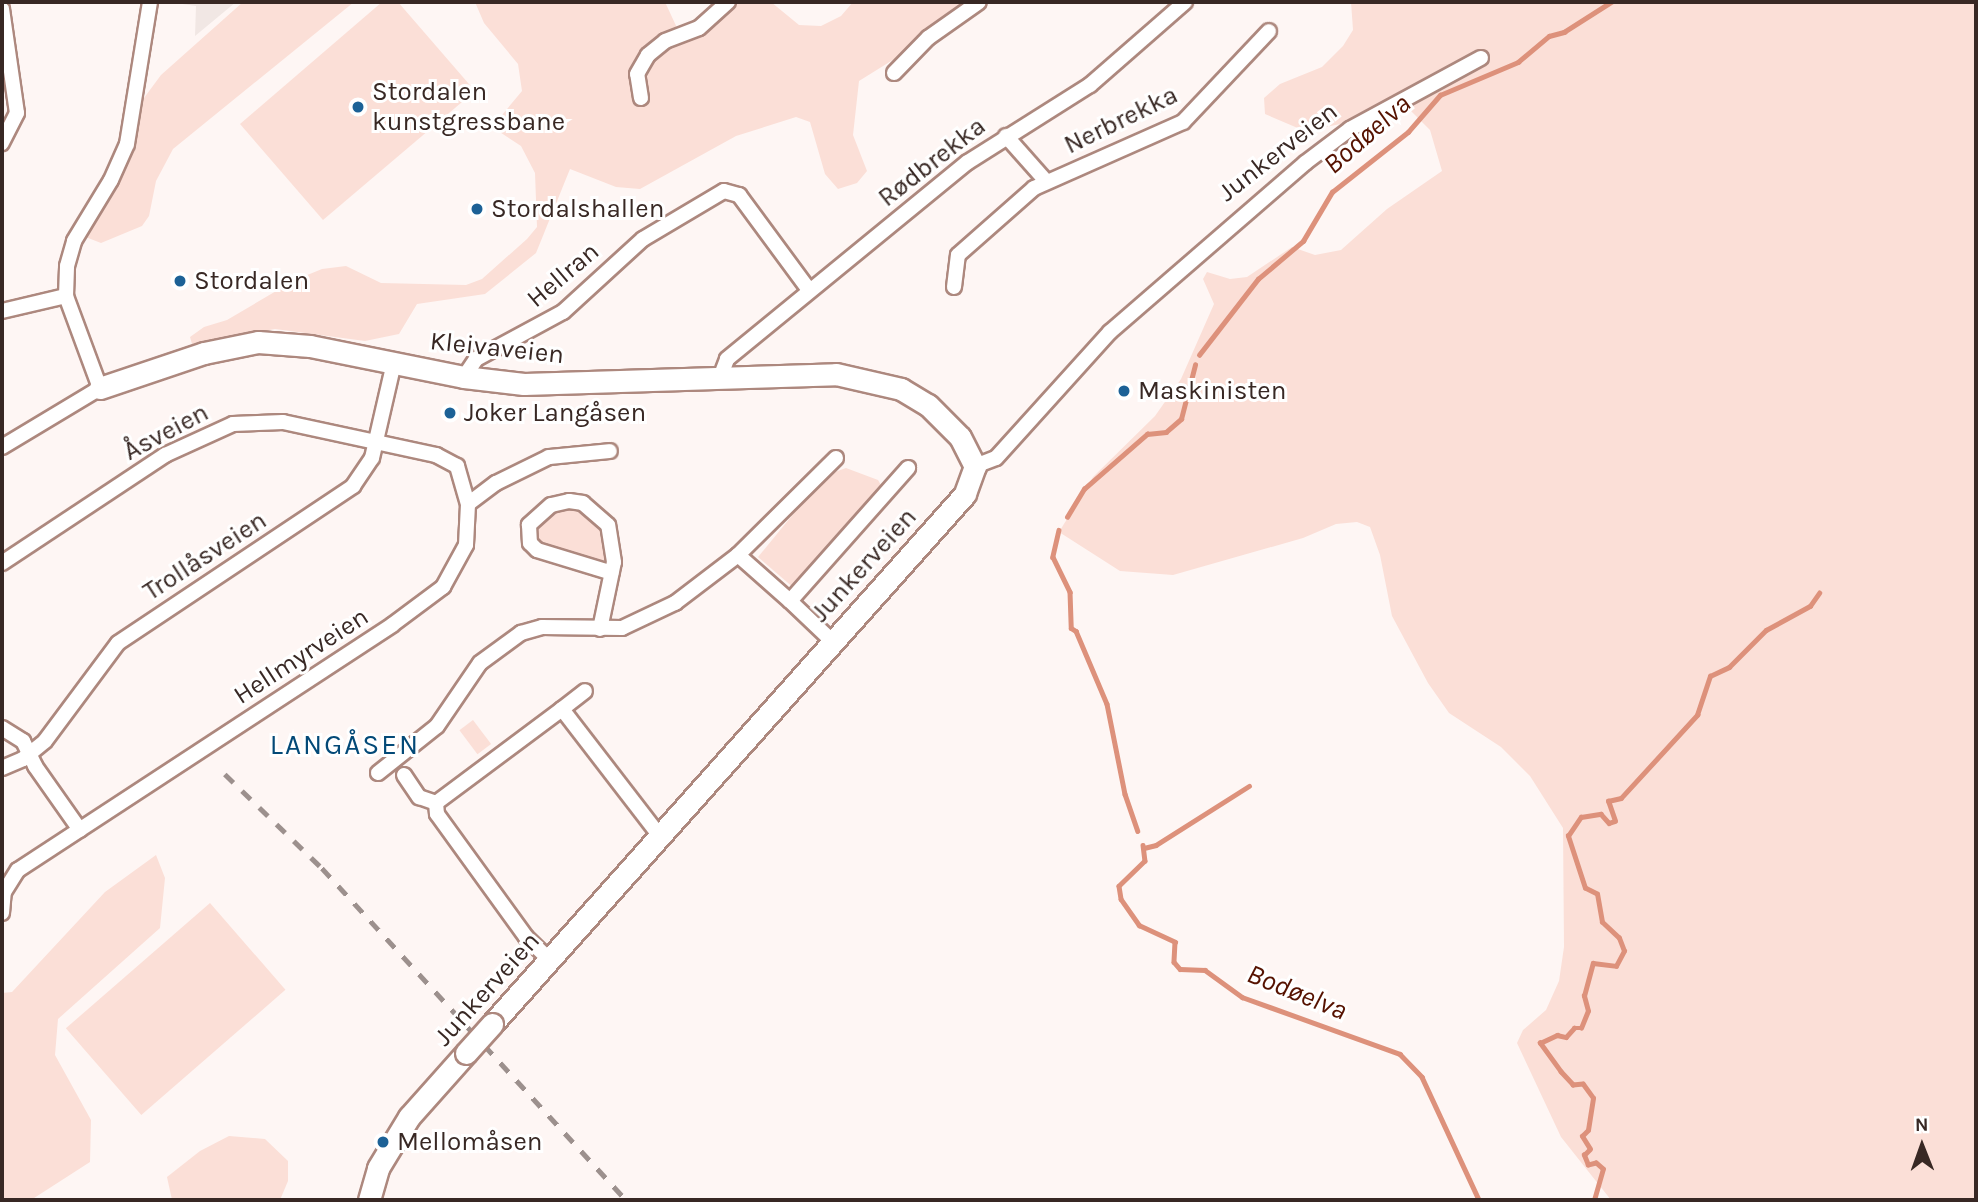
<!DOCTYPE html>
<html>
<head>
<meta charset="utf-8">
<style>
  body { margin:0 }
  #map { position:relative; width:1978px; height:1202px; overflow:hidden; background:#fef6f4; font-family:Karla,sans-serif }
  div>[style] { position:absolute }
  [style*='--x'] { left:calc(var(--x)*1px); top:calc(var(--y)*1px); width:calc(var(--w)*1px); rotate:calc(var(--a)*1deg) }
  .built>* { inset:0; background:#f1e7e4 }
  .green>* { inset:0; background:#fbdfd7; transform-origin:0 0 }
  .stream>* { height:4.5px; margin:-2.25px; padding:0 2.25px; transform-origin:2.25px; border-radius:2.25px; background:#dd917b }
  .roads { filter:drop-shadow(2px 0 #ad887e) drop-shadow(-2px 0 #ad887e) drop-shadow(0 2px #ad887e) drop-shadow(0 -2px #ad887e) }
  .street>* { height:14px; margin:-7px; padding:0 7px; transform-origin:7px; border-radius:7px; background:#fff }
  .secondary>* { height:21px; margin:-10.5px; padding:0 10.5px; transform-origin:10.5px; border-radius:10.5px; background:#fff }
  .rail>* { height:4.5px; margin-top:-2.25px; transform-origin:0; background:repeating-linear-gradient(90deg,#9c908d 0 12px,transparent 0 24px) }
  .bridges { filter:drop-shadow(2px 0 #ad887e) drop-shadow(-2px 0 #ad887e) drop-shadow(0 2px #ad887e) drop-shadow(0 -2px #ad887e) }
  .secondary-bridge>* { height:21px; margin:-10.5px; padding:0 10.5px; transform-origin:10.5px; border-radius:10.5px; background:#fff }
  .dots>* { width:19px; height:19px; translate:-50% -50%; box-sizing:border-box; border:4px solid #fff; border-radius:50% }
  span { translate:-50% -50%; white-space:nowrap; text-align:center; line-height:1.15; -webkit-text-stroke:6px #fff; paint-order:stroke }
  .poi-label { font-size:26px; color:#382824 }
  .left { translate:0 -50%; text-align:left }
  .street-label { font-size:26px; color:#382824 }
  .water-label { font-size:28px; color:#561200; font-style:italic }
  .neighbourhood-label { font-size:28px; color:#034977; letter-spacing:2px }
  .frame { position:absolute; inset:0; border:4px solid #382824; pointer-events:none }
  .north { position:absolute; left:1887px; top:1111px; width:70px; height:70px; -webkit-text-stroke:5px #fff; paint-order:stroke; rotate:359deg; font-size:19px; font-weight:700; line-height:28px; text-align:center; color:#382824 }
  .north::after { content:''; display:block; margin:auto; width:24px; height:32px; background:#382824; clip-path:polygon(50% 0,100% 100%,50% 72%,0 100%) }
</style>
</head>
<body>
<div id="map">
  <div class="built">
    <i style="clip-path:polygon(169px 2px,236px 2px,195px 36px,196px 6px)"></i>
  </div>
  <div class="green">
    <i style="clip-path:polygon(243px 2px,354px 2px,173px 149px,156px 181px,149px 216px,142px 226px,101px 243px,83px 236px,134px 136px,141px 102px,161px 75px)"></i>
    <i style="clip-path:polygon(382px 2px,398px 2px,475px 91px,323px 220px,240px 124px)"></i>
    <i style="clip-path:polygon(475px 2px,665px 2px,678px 30px,692px 29px,727px 2px,771px 2px,799px 25px,821px 26px,841px 16px,853px 2px,966px 2px,912px 48px,859px 81px,853px 135px,867px 171px,857px 183px,838px 189px,825px 174px,810px 122px,796px 117px,736px 136px,640px 189px,616px 187px,570px 169px,536px 253px,485px 294px,417px 304px,399px 334px,365px 341px,275px 329px,192px 344px,190px 337px,204px 327px,227px 320px,295px 280px,322px 269px,346px 266px,381px 283px,466px 285px,482px 279px,527px 239px,537px 227px,535px 173px,521px 146px,492px 127px,522px 91px,518px 64px,484px 23px)"></i>
    <i style="clip-path:polygon(1351px 2px,1976px 2px,1976px 1200px,1611px 1200px,1561px 1137px,1517px 1043px,1523px 1030px,1546px 1010px,1559px 981px,1564px 947px,1563px 828px,1530px 776px,1501px 747px,1449px 713px,1428px 683px,1392px 616px,1380px 555px,1370px 527px,1357px 522px,1336px 524px,1303px 538px,1173px 575px,1120px 571px,1059px 532px,1093px 477px,1155px 416px,1181px 379px,1214px 304px,1203px 279px,1207px 272px,1230px 279px,1247px 277px,1292px 247px,1315px 255px,1341px 250px,1387px 209px,1442px 171px,1430px 130px,1398px 98px,1360px 120px,1316px 129px,1300px 129px,1265px 114px,1264px 98px,1280px 84px,1322px 67px,1343px 46px,1353px 30px)"></i>
    <i style="clip-path:polygon(846px 468px,878px 480px,884px 490px,795px 589px,758px 557px,813px 490px,832px 473px)"></i>
    <i style="clip-path:polygon(564px 506px,583px 510px,601px 522px,608px 564px,536px 544px,534px 525px,540px 515px)"></i>
    <i style="left:473px;top:720px;width:30px;height:17px;rotate:53deg"></i>
    <i style="clip-path:polygon(156px 855px,165px 878px,160px 928px,58px 1019px,55px 1055px,91px 1120px,90px 1162px,31px 1200px,2px 1200px,2px 993px,12px 992px,105px 892px)"></i>
    <i style="left:210px;top:903px;width:115px;height:191px;rotate:49deg"></i>
    <i style="clip-path:polygon(229px 1136px,265px 1139px,288px 1161px,288px 1181px,280px 1200px,172px 1200px,167px 1177px,200px 1151px)"></i>
  </div>
  <div class="stream">
    <i style="--x:1199;--y:355;--w:96;--a:-52.2"></i>
    <i style="--x:1258;--y:279;--w:59;--a:-40.2"></i>
    <i style="--x:1303;--y:241;--w:57;--a:-59.4"></i>
    <i style="--x:1332;--y:192;--w:97;--a:-38.3"></i>
    <i style="--x:1408;--y:132;--w:49;--a:-49.1"></i>
    <i style="--x:1440;--y:95;--w:85;--a:-22.9"></i>
    <i style="--x:1518;--y:62;--w:40;--a:-40"></i>
    <i style="--x:1549;--y:36;--w:16;--a:-15"></i>
    <i style="--x:1564;--y:32;--w:56;--a:-32.6"></i>
    <i style="--x:1067;--y:517;--w:33;--a:-59"></i>
    <i style="--x:1084;--y:489;--w:84;--a:-41.1"></i>
    <i style="--x:1147;--y:434;--w:19;--a:-6"></i>
    <i style="--x:1166;--y:432;--w:20;--a:-41"></i>
    <i style="--x:1181;--y:419;--w:56;--a:-75.5"></i>
    <i style="--x:1059;--y:530;--w:28;--a:103"></i>
    <i style="--x:1053;--y:557;--w:39;--a:64"></i>
    <i style="--x:1070;--y:592;--w:36;--a:88"></i>
    <i style="--x:1071;--y:628;--w:6;--a:31"></i>
    <i style="--x:1076;--y:631;--w:79;--a:67"></i>
    <i style="--x:1107;--y:704;--w:92;--a:78.7"></i>
    <i style="--x:1125;--y:794;--w:39;--a:71"></i>
    <i style="--x:1143;--y:845;--w:16;--a:83"></i>
    <i style="--x:1145;--y:861;--w:36;--a:136"></i>
    <i style="--x:1119;--y:886;--w:13;--a:81"></i>
    <i style="--x:1121;--y:899;--w:32;--a:55"></i>
    <i style="--x:1139;--y:925;--w:40;--a:25"></i>
    <i style="--x:1175;--y:942;--w:20;--a:93"></i>
    <i style="--x:1174;--y:962;--w:9;--a:49"></i>
    <i style="--x:1180;--y:969;--w:25;--a:2"></i>
    <i style="--x:1205;--y:970;--w:46;--a:36.1"></i>
    <i style="--x:1242;--y:997;--w:168;--a:19.8"></i>
    <i style="--x:1400;--y:1054;--w:32;--a:46"></i>
    <i style="--x:1422;--y:1077;--w:136;--a:65.1"></i>
    <i style="--x:1144;--y:848;--w:12;--a:-14"></i>
    <i style="--x:1156;--y:845;--w:110;--a:-32.4"></i>
    <i style="--x:1594;--y:1200;--w:32;--a:-74"></i>
    <i style="--x:1603;--y:1169;--w:9;--a:-139"></i>
    <i style="--x:1596;--y:1163;--w:8;--a:166"></i>
    <i style="--x:1588;--y:1165;--w:11;--a:-112"></i>
    <i style="--x:1584;--y:1155;--w:8;--a:-45"></i>
    <i style="--x:1590;--y:1149;--w:15;--a:-122"></i>
    <i style="--x:1582;--y:1136;--w:8;--a:-45"></i>
    <i style="--x:1588;--y:1130;--w:32;--a:-81"></i>
    <i style="--x:1593;--y:1098;--w:17;--a:-126"></i>
    <i style="--x:1583;--y:1084;--w:10;--a:174"></i>
    <i style="--x:1573;--y:1085;--w:18;--a:-133"></i>
    <i style="--x:1561;--y:1072;--w:36;--a:-126"></i>
    <i style="--x:1540;--y:1043;--w:19;--a:-25"></i>
    <i style="--x:1557;--y:1035;--w:9;--a:13"></i>
    <i style="--x:1566;--y:1037;--w:12;--a:-48"></i>
    <i style="--x:1574;--y:1028;--w:7;--a:0"></i>
    <i style="--x:1581;--y:1028;--w:18;--a:-68"></i>
    <i style="--x:1588;--y:1011;--w:16;--a:-105"></i>
    <i style="--x:1584;--y:996;--w:34;--a:-75"></i>
    <i style="--x:1593;--y:963;--w:23;--a:7"></i>
    <i style="--x:1616;--y:966;--w:17;--a:-62"></i>
    <i style="--x:1624;--y:951;--w:14;--a:-111"></i>
    <i style="--x:1619;--y:938;--w:23;--a:-137"></i>
    <i style="--x:1602;--y:922;--w:28;--a:-100"></i>
    <i style="--x:1597;--y:894;--w:13;--a:-153"></i>
    <i style="--x:1585;--y:888;--w:55;--a:-108.1"></i>
    <i style="--x:1568;--y:836;--w:23;--a:-56"></i>
    <i style="--x:1581;--y:817;--w:20;--a:-9"></i>
    <i style="--x:1601;--y:814;--w:12;--a:48"></i>
    <i style="--x:1609;--y:823;--w:6;--a:-18"></i>
    <i style="--x:1615;--y:821;--w:21;--a:-109"></i>
    <i style="--x:1608;--y:801;--w:13;--a:-13"></i>
    <i style="--x:1621;--y:798;--w:113;--a:-47.5"></i>
    <i style="--x:1697;--y:715;--w:41;--a:-71.6"></i>
    <i style="--x:1710;--y:676;--w:21;--a:-25"></i>
    <i style="--x:1729;--y:667;--w:52;--a:-45"></i>
    <i style="--x:1766;--y:630;--w:50;--a:-28.6"></i>
    <i style="--x:1810;--y:606;--w:16;--a:-55"></i>
  </div>
  <div class="roads">
    <div class="street">
      <i style="--x:2;--y:9;--w:105;--a:81.8"></i>
      <i style="--x:17;--y:113;--w:34;--a:117"></i>
      <i style="--x:894;--y:73;--w:49;--a:-45.8"></i>
      <i style="--x:928;--y:38;--w:62;--a:-35.2"></i>
      <i style="--x:641;--y:98;--w:24;--a:-99"></i>
      <i style="--x:637;--y:74;--w:22;--a:-60"></i>
      <i style="--x:648;--y:55;--w:22;--a:-39"></i>
      <i style="--x:665;--y:41;--w:36;--a:-21"></i>
      <i style="--x:699;--y:28;--w:39;--a:-42"></i>
      <i style="--x:1006;--y:136;--w:59;--a:48.4"></i>
      <i style="--x:954;--y:287;--w:32;--a:-83"></i>
      <i style="--x:958;--y:255;--w:101;--a:-41.4"></i>
      <i style="--x:1034;--y:188;--w:163;--a:-23.9"></i>
      <i style="--x:1183;--y:122;--w:125;--a:-46.6"></i>
      <i style="--x:2;--y:311;--w:66;--a:-13.2"></i>
      <i style="--x:721;--y:375;--w:17;--a:-69"></i>
      <i style="--x:727;--y:359;--w:311;--a:-39.3"></i>
      <i style="--x:968;--y:162;--w:144;--a:-32.3"></i>
      <i style="--x:1090;--y:85;--w:126;--a:-41.1"></i>
      <i style="--x:464;--y:377;--w:22;--a:-56"></i>
      <i style="--x:476;--y:359;--w:99;--a:-28.4"></i>
      <i style="--x:563;--y:312;--w:108;--a:-42.4"></i>
      <i style="--x:643;--y:239;--w:94;--a:-30.7"></i>
      <i style="--x:724;--y:191;--w:16;--a:15"></i>
      <i style="--x:739;--y:195;--w:118;--a:53.6"></i>
      <i style="--x:2;--y:447;--w:114;--a:-31"></i>
      <i style="--x:100;--y:388;--w:98;--a:-110.3"></i>
      <i style="--x:66;--y:296;--w:30;--a:-88"></i>
      <i style="--x:67;--y:266;--w:26;--a:-74"></i>
      <i style="--x:74;--y:241;--w:71;--a:-58.8"></i>
      <i style="--x:111;--y:180;--w:39;--a:-66"></i>
      <i style="--x:127;--y:144;--w:144;--a:-80.8"></i>
      <i style="--x:836;--y:458;--w:138;--a:135.3"></i>
      <i style="--x:738;--y:555;--w:69;--a:41.5"></i>
      <i style="--x:790;--y:601;--w:178;--a:-48.4"></i>
      <i style="--x:975;--y:466;--w:22;--a:-21"></i>
      <i style="--x:996;--y:458;--w:170;--a:-47.9"></i>
      <i style="--x:1110;--y:332;--w:258;--a:-40.9"></i>
      <i style="--x:1305;--y:163;--w:56;--a:-37.1"></i>
      <i style="--x:1350;--y:129;--w:149;--a:-28.5"></i>
      <i style="--x:2;--y:563;--w:196;--a:-33.5"></i>
      <i style="--x:165;--y:455;--w:75;--a:-24.5"></i>
      <i style="--x:233;--y:424;--w:50;--a:-2.3"></i>
      <i style="--x:283;--y:422;--w:157;--a:12.2"></i>
      <i style="--x:436;--y:455;--w:24;--a:28"></i>
      <i style="--x:457;--y:466;--w:40;--a:74"></i>
      <i style="--x:790;--y:601;--w:58;--a:43.6"></i>
      <i style="--x:600;--y:629;--w:68;--a:-78.2"></i>
      <i style="--x:614;--y:562;--w:37;--a:-99"></i>
      <i style="--x:608;--y:525;--w:33;--a:-139"></i>
      <i style="--x:583;--y:503;--w:14;--a:-172"></i>
      <i style="--x:569;--y:501;--w:18;--a:167"></i>
      <i style="--x:551;--y:505;--w:30;--a:138"></i>
      <i style="--x:529;--y:525;--w:18;--a:87"></i>
      <i style="--x:530;--y:543;--w:10;--a:45"></i>
      <i style="--x:537;--y:550;--w:78;--a:17"></i>
      <i style="--x:562;--y:709;--w:29;--a:-38"></i>
      <i style="--x:2;--y:728;--w:25;--a:32"></i>
      <i style="--x:23;--y:741;--w:28;--a:64"></i>
      <i style="--x:35;--y:766;--w:78;--a:54.9"></i>
      <i style="--x:2;--y:768;--w:23;--a:-23"></i>
      <i style="--x:23;--y:759;--w:28;--a:-39"></i>
      <i style="--x:45;--y:741;--w:122;--a:-53.3"></i>
      <i style="--x:118;--y:643;--w:283;--a:-33.7"></i>
      <i style="--x:353;--y:486;--w:34;--a:-56"></i>
      <i style="--x:372;--y:458;--w:98;--a:-77"></i>
      <i style="--x:378;--y:773;--w:75;--a:-38.5"></i>
      <i style="--x:437;--y:726;--w:76;--a:-55.7"></i>
      <i style="--x:480;--y:663;--w:51;--a:-36.2"></i>
      <i style="--x:521;--y:633;--w:22;--a:-16"></i>
      <i style="--x:542;--y:627;--w:80;--a:0.7"></i>
      <i style="--x:622;--y:628;--w:59;--a:-25.3"></i>
      <i style="--x:675;--y:603;--w:79;--a:-37.3"></i>
      <i style="--x:404;--y:775;--w:27;--a:56"></i>
      <i style="--x:419;--y:797;--w:18;--a:19"></i>
      <i style="--x:436;--y:803;--w:157;--a:-36.7"></i>
      <i style="--x:562;--y:709;--w:159;--a:52.4"></i>
      <i style="--x:436;--y:803;--w:11;--a:85"></i>
      <i style="--x:437;--y:814;--w:152;--a:54.1"></i>
      <i style="--x:526;--y:937;--w:33;--a:44"></i>
      <i style="--x:2;--y:913;--w:21;--a:-85"></i>
      <i style="--x:4;--y:892;--w:26;--a:-58"></i>
      <i style="--x:18;--y:870;--w:447;--a:-33.2"></i>
      <i style="--x:392;--y:625;--w:64;--a:-36.7"></i>
      <i style="--x:443;--y:587;--w:48;--a:-61.3"></i>
      <i style="--x:466;--y:545;--w:41;--a:-87.2"></i>
      <i style="--x:468;--y:504;--w:35;--a:-37"></i>
      <i style="--x:496;--y:483;--w:59;--a:-26.1"></i>
      <i style="--x:549;--y:457;--w:61;--a:-5.6"></i>
    </div>
    <div class="secondary">
      <i style="--x:100;--y:388;--w:110;--a:-18.6"></i>
      <i style="--x:204;--y:353;--w:55;--a:-11.5"></i>
      <i style="--x:258;--y:342;--w:52;--a:4.4"></i>
      <i style="--x:310;--y:346;--w:157;--a:11.4"></i>
      <i style="--x:464;--y:377;--w:60;--a:6.7"></i>
      <i style="--x:524;--y:384;--w:312;--a:-1.8"></i>
      <i style="--x:836;--y:374;--w:67;--a:13"></i>
      <i style="--x:901;--y:389;--w:31;--a:31"></i>
      <i style="--x:928;--y:405;--w:45;--a:45"></i>
      <i style="--x:960;--y:437;--w:33;--a:63"></i>
      <i style="--x:975;--y:466;--w:30;--a:110"></i>
      <i style="--x:965;--y:494;--w:710;--a:131.75"></i>
      <i style="--x:369;--y:1200;--w:33;--a:-74"></i>
      <i style="--x:378;--y:1168;--w:60;--a:-58.7"></i>
      <i style="--x:409;--y:1117;--w:86;--a:-48.3"></i>
    </div>
  </div>
  <div class="rail">
    <i style="--x:225;--y:774;--w:135;--a:44.1"></i>
    <i style="--x:322;--y:868;--w:450;--a:47.5"></i>
  </div>
  <div class="bridges">
    <div class="secondary-bridge">
      <i style="--x:466;--y:1053;--w:39;--a:-48"></i>
    </div>
  </div>
  <div class="dots">
    <i style="left:358px;top:107px;background:#1c6196"></i>
    <i style="left:477px;top:209px;background:#1c6196"></i>
    <i style="left:180px;top:281px;background:#1c6196"></i>
    <i style="left:1124px;top:391px;background:#1c6196"></i>
    <i style="left:450px;top:413px;background:#1c6196"></i>
    <i style="left:383px;top:1142px;background:#1c6196"></i>
  </div>
  <div class="poi-label">
    <span class="left" style="left:372px;top:107px">Stordalen<br>kunstgressbane</span>
    <span class="left" style="left:491px;top:209px">Stordalshallen</span>
    <span class="left" style="left:194px;top:281px">Stordalen</span>
    <span class="left" style="left:1138px;top:391px">Maskinisten</span>
    <span class="left" style="left:464px;top:413px">Joker Langåsen</span>
    <span class="left" style="left:397px;top:1142px">Mellomåsen</span>
  </div>
  <div class="street-label">
    <span style="left:1121px;top:120px;rotate:-26deg">Nerbrekka</span>
    <span style="left:1278px;top:152px;rotate:-38deg">Junkerveien</span>
    <span style="left:932px;top:162px;rotate:-38deg">Rødbrekka</span>
    <span style="left:563px;top:275px;rotate:-40deg">Hellran</span>
    <span style="left:497px;top:348px;rotate:6deg">Kleivaveien</span>
    <span style="left:166px;top:432px;rotate:-28deg">Åsveien</span>
    <span style="left:205px;top:556px;rotate:-33deg">Trollåsveien</span>
    <span style="left:864px;top:565px;rotate:-48deg">Junkerveien</span>
    <span style="left:301px;top:656px;rotate:-33deg">Hellmyrveien</span>
    <span style="left:487px;top:989px;rotate:-48deg">Junkerveien</span>
  </div>
  <div class="water-label">
    <span style="left:1367px;top:134px;rotate:-41deg">Bodøelva</span>
    <span style="left:1297px;top:992px;rotate:22deg">Bodøelva</span>
  </div>
  <div class="neighbourhood-label">
    <span style="left:345px;top:745px">LANGÅSEN</span>
  </div>
  <div class="frame"></div>
  <div class="north">N</div>
</div>
</body>
</html>
